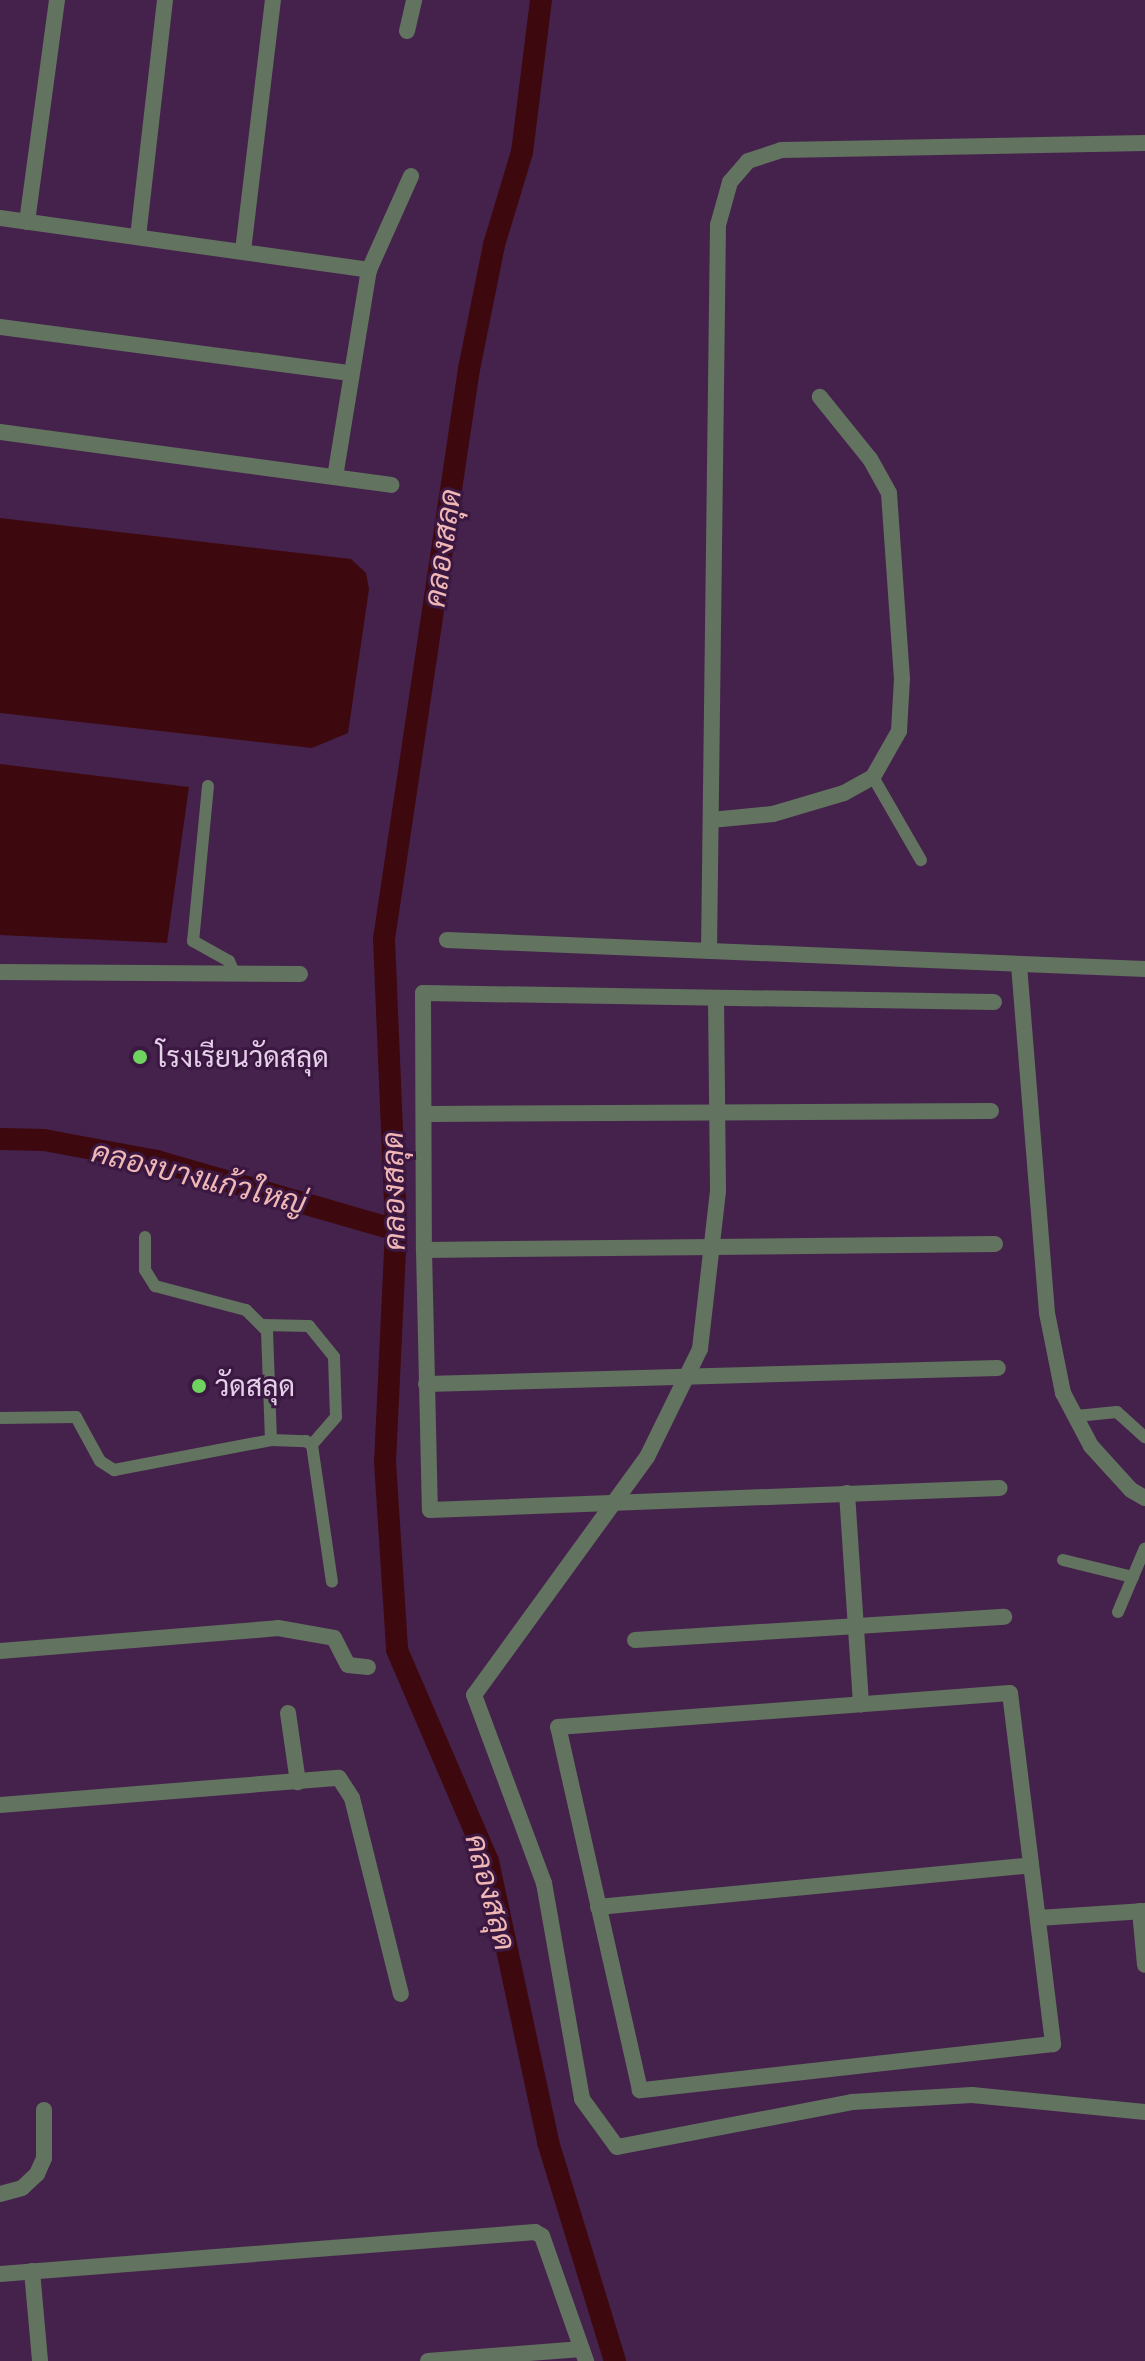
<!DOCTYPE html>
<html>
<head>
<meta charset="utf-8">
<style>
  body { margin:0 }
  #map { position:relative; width:1145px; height:2361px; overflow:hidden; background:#45224c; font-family:Merriweather,Sarabun,serif }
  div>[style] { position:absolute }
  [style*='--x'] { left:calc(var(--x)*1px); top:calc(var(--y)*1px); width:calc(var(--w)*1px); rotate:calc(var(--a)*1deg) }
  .water>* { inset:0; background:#3e090e }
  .canal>* { height:22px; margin:-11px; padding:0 11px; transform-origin:11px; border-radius:11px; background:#3e090e }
  .service>* { height:12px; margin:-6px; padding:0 6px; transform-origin:6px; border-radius:6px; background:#62735f }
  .minor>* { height:16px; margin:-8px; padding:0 8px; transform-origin:8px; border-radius:8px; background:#62735f }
  .dots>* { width:22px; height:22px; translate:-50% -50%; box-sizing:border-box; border:4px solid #3a1841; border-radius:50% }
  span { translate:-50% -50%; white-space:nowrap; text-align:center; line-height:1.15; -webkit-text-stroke:6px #3a1841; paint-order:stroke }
  .poi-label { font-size:28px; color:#e5d0e9 }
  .left { translate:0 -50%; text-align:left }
  .water-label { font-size:30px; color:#f0b7b5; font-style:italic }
</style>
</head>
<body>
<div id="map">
  <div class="water">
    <i style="clip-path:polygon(0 518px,351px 559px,366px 573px,369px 589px,348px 733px,312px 748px,0 713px)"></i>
    <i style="clip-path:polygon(0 764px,189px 787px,167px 943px,0 935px)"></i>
  </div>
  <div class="canal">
    <i style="--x:541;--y:0;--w:153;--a:97.1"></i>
    <i style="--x:522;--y:152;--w:97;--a:106.8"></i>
    <i style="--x:494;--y:245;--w:126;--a:101.4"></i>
    <i style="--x:469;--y:369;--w:576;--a:98.48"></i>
    <i style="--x:384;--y:939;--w:291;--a:87.6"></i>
    <i style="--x:396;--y:1230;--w:232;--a:92.7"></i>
    <i style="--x:385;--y:1462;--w:188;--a:86.3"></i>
    <i style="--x:397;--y:1650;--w:230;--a:66.7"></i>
    <i style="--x:488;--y:1861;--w:287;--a:77.9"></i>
    <i style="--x:548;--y:2142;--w:229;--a:73"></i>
    <i style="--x:0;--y:1139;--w:44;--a:1.3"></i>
    <i style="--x:44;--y:1140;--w:115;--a:10.5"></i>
    <i style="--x:157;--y:1161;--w:249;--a:16.1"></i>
  </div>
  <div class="service">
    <i style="--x:873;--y:777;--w:96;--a:60"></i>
    <i style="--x:208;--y:786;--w:156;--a:95.5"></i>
    <i style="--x:193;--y:941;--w:41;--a:29.1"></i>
    <i style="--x:229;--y:961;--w:13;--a:67"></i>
    <i style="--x:145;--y:1237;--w:33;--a:90"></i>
    <i style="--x:145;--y:1270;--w:19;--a:58"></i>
    <i style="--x:155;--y:1286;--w:94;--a:14.8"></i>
    <i style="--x:246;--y:1310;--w:30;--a:45"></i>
    <i style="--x:267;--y:1331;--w:109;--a:87.9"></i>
    <i style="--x:262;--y:1325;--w:47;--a:1.2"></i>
    <i style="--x:309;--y:1326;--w:40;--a:51"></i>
    <i style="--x:334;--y:1357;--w:60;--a:88.1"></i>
    <i style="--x:336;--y:1417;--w:37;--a:131"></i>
    <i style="--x:1076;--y:1416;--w:41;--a:-5.6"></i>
    <i style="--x:1117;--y:1412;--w:38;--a:42"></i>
    <i style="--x:0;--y:1418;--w:76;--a:-0.8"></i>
    <i style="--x:76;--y:1417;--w:50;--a:61.4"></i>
    <i style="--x:100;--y:1461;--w:17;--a:33"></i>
    <i style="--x:114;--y:1470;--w:160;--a:-10.8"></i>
    <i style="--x:271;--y:1440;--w:35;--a:2"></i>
    <i style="--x:306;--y:1441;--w:7;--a:34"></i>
    <i style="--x:312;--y:1445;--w:138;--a:81.7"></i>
    <i style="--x:1063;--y:1560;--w:72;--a:13.7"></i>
    <i style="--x:1118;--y:1612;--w:69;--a:-67.1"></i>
  </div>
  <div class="minor">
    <i style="--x:407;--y:31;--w:32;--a:-77"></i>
    <i style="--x:0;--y:218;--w:373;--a:8"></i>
    <i style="--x:27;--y:222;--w:224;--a:-82.3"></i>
    <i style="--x:138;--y:237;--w:239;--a:-83.5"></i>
    <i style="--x:243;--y:251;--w:253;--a:-83.2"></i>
    <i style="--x:0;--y:327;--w:353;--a:7.5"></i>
    <i style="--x:0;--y:432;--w:395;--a:7.7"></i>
    <i style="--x:335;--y:477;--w:210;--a:-80.7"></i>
    <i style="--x:369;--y:270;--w:103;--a:-65.9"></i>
    <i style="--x:711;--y:820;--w:62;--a:-5.5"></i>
    <i style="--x:773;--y:814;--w:74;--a:-16.5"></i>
    <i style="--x:844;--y:793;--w:33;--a:-29"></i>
    <i style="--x:873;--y:777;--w:53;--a:-60.5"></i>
    <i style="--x:899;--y:731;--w:52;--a:-86.7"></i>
    <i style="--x:902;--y:679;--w:186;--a:-94"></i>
    <i style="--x:889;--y:493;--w:39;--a:-119"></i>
    <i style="--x:870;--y:459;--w:80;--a:-128.9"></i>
    <i style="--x:447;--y:940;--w:699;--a:2.38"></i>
    <i style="--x:709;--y:951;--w:726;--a:-89.29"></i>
    <i style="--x:718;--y:225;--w:45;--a:-74.4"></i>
    <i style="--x:730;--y:182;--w:28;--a:-49"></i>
    <i style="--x:748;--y:161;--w:35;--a:-18"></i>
    <i style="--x:781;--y:150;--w:364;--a:-1.1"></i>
    <i style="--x:1019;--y:965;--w:349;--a:85.4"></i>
    <i style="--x:1047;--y:1313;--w:82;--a:78.7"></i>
    <i style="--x:1063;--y:1393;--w:60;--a:62.2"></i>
    <i style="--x:1091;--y:1446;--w:59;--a:47.7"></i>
    <i style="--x:1131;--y:1490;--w:16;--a:30"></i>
    <i style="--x:0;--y:972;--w:300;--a:0.4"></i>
    <i style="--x:716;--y:998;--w:193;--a:89.4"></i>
    <i style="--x:718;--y:1191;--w:159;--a:96.5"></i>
    <i style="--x:700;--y:1349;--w:120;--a:116.1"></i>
    <i style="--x:647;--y:1457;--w:294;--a:126"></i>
    <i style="--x:474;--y:1695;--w:201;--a:69.6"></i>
    <i style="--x:544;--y:1883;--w:219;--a:80"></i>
    <i style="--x:582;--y:2099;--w:59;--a:53.9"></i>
    <i style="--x:617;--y:2147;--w:239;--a:-10.8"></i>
    <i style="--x:852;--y:2102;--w:120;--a:-3.3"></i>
    <i style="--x:972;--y:2095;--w:174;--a:5.6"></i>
    <i style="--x:994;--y:1002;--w:571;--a:-179.1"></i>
    <i style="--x:423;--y:993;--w:257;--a:89.8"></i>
    <i style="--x:424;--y:1250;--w:260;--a:88.7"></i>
    <i style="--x:430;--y:1510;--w:570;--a:-2.21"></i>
    <i style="--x:428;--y:1114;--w:563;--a:-0.31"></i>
    <i style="--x:424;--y:1250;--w:571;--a:-0.6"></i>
    <i style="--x:426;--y:1384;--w:572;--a:-1.6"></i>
    <i style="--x:847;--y:1493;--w:212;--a:86.2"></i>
    <i style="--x:635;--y:1640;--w:370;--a:-3.6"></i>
    <i style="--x:0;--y:1651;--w:279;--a:-4.7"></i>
    <i style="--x:278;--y:1628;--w:57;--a:10.1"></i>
    <i style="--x:334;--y:1638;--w:30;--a:63"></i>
    <i style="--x:348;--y:1665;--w:20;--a:6"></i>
    <i style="--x:1010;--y:1693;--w:354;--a:83"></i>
    <i style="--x:1053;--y:2044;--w:416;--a:173.6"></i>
    <i style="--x:640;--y:2090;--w:372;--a:-102.7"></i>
    <i style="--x:558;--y:1727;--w:453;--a:-4.3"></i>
    <i style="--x:288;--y:1713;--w:70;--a:81.8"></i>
    <i style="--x:0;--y:1805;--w:340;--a:-4.6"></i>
    <i style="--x:339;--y:1778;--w:24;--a:57"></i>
    <i style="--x:352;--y:1798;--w:202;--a:76"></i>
    <i style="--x:598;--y:1907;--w:435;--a:-5.5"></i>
    <i style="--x:1140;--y:1911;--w:54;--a:84.7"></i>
    <i style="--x:1038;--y:1918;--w:107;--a:-3.7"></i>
    <i style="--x:0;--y:2194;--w:23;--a:-15"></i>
    <i style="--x:22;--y:2188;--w:21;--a:-43"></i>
    <i style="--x:37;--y:2174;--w:17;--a:-66"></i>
    <i style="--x:44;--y:2158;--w:48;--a:-90"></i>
    <i style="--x:32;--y:2271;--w:90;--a:84.9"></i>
    <i style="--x:0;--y:2274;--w:537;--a:-4.49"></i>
    <i style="--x:535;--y:2232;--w:8;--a:30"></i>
    <i style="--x:542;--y:2236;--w:133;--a:70.6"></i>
    <i style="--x:428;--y:2361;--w:154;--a:-4.5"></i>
  </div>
  <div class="dots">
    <i style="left:140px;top:1057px;background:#6fd360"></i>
    <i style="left:199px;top:1386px;background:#6fd360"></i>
  </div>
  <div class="poi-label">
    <span class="left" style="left:156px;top:1057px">โรงเรียนวัดสลุด</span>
    <span class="left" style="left:215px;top:1386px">วัดสลุด</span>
  </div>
  <div class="water-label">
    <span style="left:442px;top:548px;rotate:-82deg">คลองสลุด</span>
    <span style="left:199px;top:1177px;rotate:14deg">คลองบางแก้วใหญ่</span>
    <span style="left:393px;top:1191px;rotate:-91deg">คลองสลุด</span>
    <span style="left:491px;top:1892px;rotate:75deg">คลองสลุด</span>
  </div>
</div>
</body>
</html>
